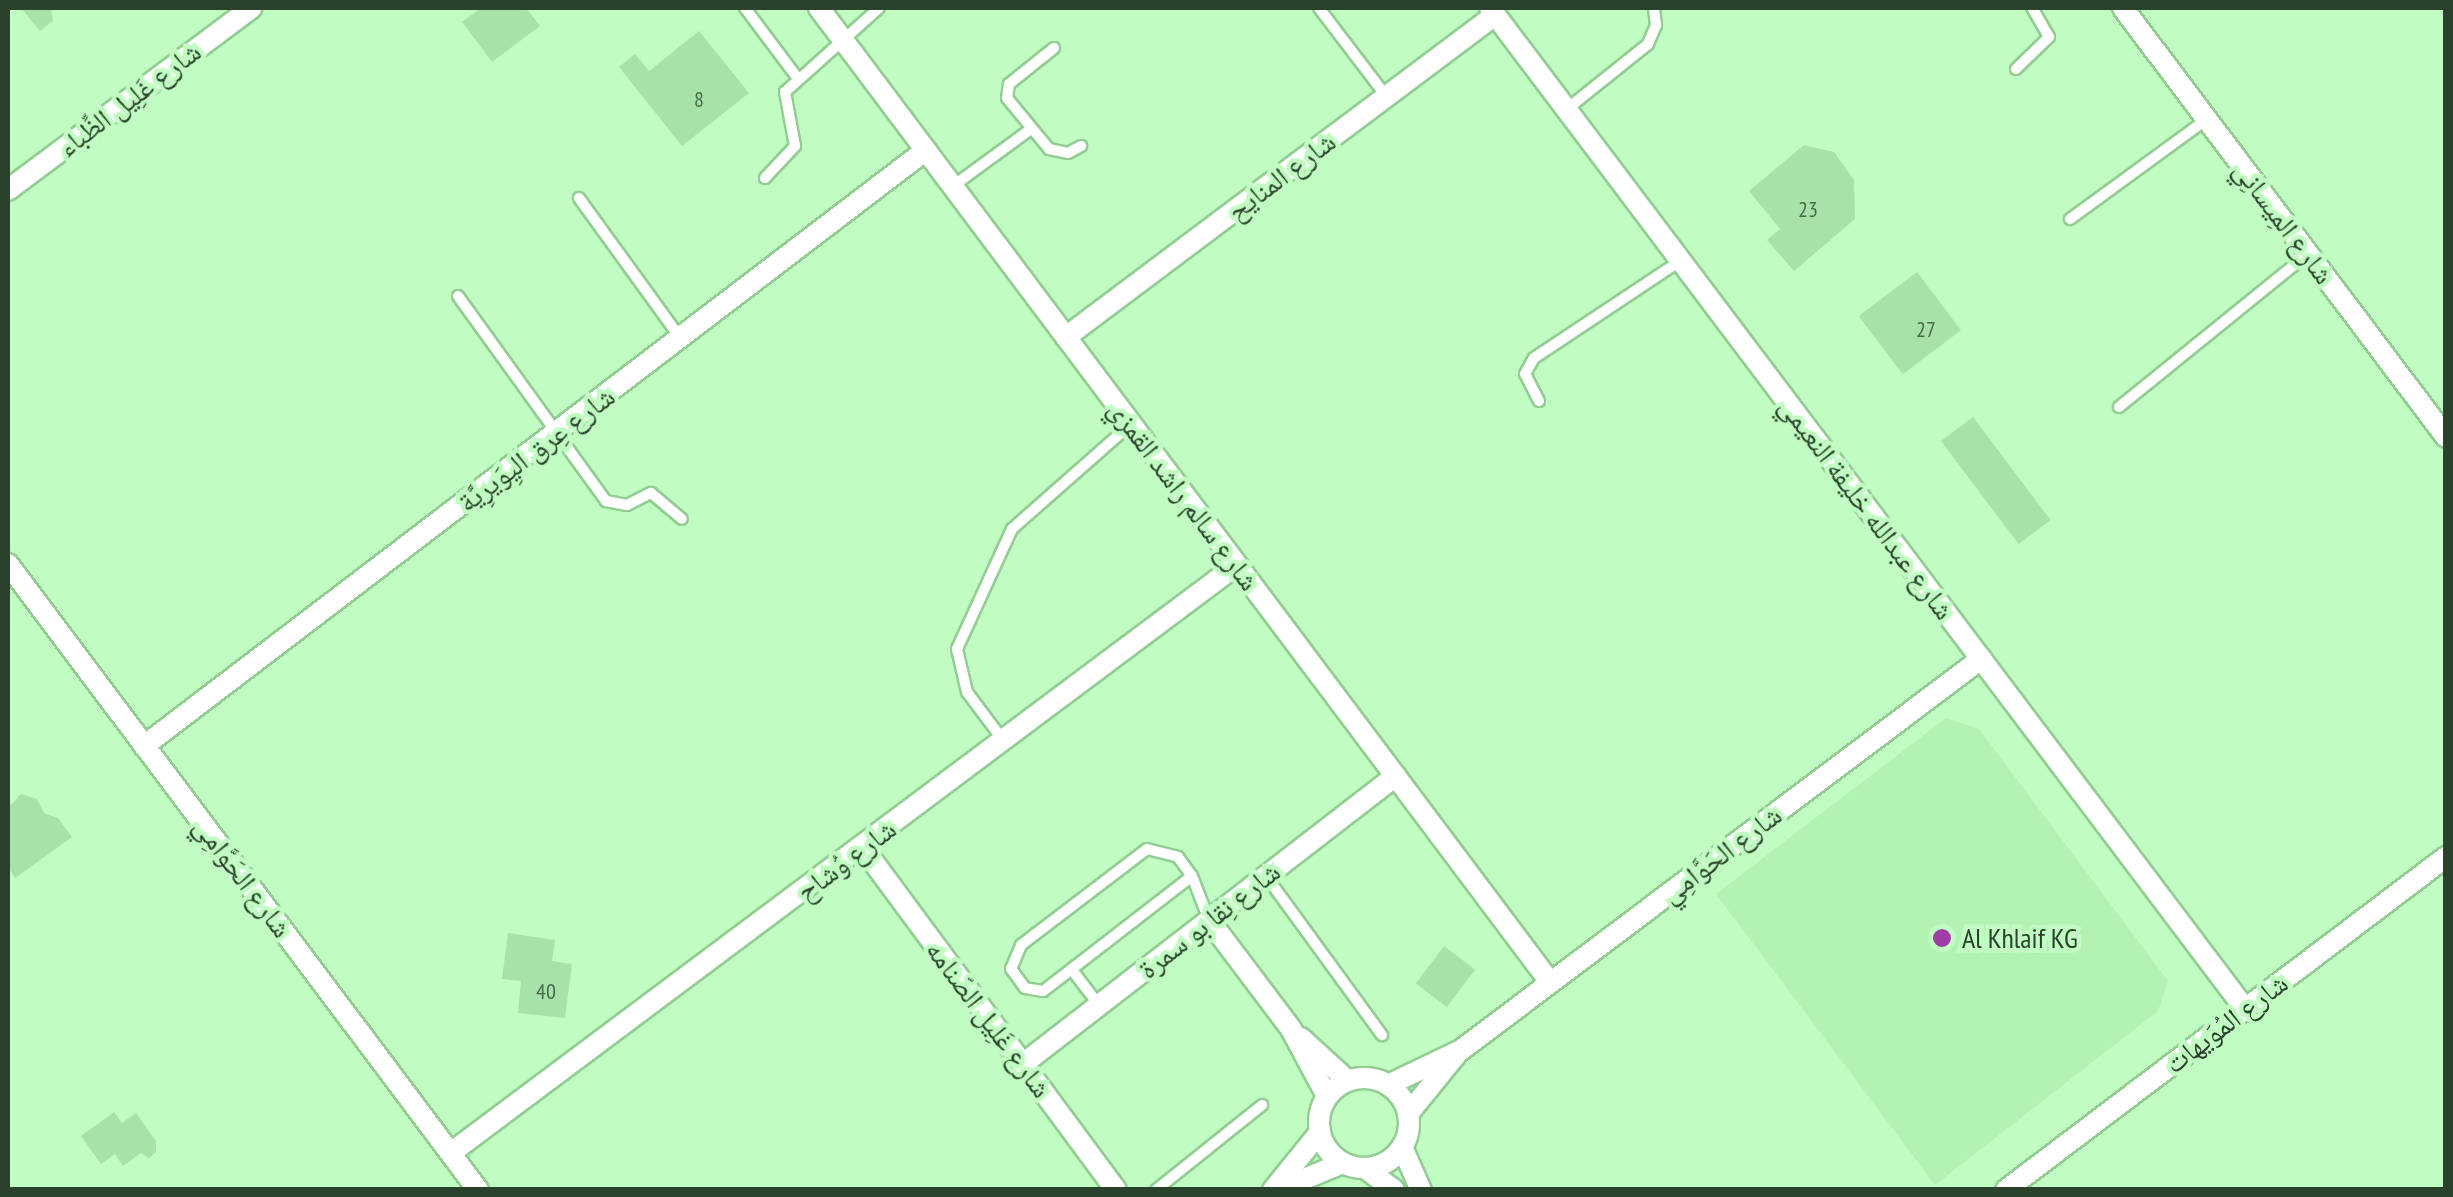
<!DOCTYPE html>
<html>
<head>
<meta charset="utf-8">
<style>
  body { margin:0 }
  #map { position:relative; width:2453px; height:1197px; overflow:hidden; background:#c1fdc2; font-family:"PT Sans Narrow","Noto Naskh Arabic",sans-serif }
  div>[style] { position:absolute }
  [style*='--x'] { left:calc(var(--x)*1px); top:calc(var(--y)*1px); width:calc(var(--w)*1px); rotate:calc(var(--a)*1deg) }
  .built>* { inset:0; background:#b2f2b3 }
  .building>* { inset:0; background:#a7e2a8; transform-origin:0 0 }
  .roads { filter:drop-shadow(2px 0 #93cd94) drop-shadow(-2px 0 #93cd94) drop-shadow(0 2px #93cd94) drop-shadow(0 -2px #93cd94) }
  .lane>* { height:10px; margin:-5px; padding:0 5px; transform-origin:5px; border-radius:5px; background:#fff }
  .street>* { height:20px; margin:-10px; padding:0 10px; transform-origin:10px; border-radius:10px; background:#fff }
  .street>.ring { margin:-10px; padding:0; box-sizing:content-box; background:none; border:20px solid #fff; border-radius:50% }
  .dots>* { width:28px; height:28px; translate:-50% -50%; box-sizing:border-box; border:5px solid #c1fdc2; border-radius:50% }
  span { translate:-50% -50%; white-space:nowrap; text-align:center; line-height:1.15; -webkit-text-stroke:9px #c1fdc2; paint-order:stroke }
  .number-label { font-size:22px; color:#496a4a }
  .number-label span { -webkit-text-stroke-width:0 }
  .street-label { font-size:28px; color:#2a422b }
  .poi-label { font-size:28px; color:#2a422b }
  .left { translate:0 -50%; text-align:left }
  .frame { position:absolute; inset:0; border:10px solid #2a422b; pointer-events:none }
</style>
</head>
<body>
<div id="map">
  <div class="built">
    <i style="clip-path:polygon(1946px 718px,1979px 729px,2168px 981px,2158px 1011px,1935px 1185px,1716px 894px)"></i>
  </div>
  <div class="building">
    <i style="clip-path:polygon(21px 8px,51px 8px,53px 21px,40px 31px)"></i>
    <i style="clip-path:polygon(481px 8px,526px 8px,540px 26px,492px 62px,462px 22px)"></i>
    <i style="clip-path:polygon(699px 31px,749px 93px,682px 146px,619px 67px,635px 54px,649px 71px)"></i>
    <i style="clip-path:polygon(1804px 145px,1834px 152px,1854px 180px,1855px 219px,1794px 271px,1767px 240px,1780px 229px,1749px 191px)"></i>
    <i style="left:1917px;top:272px;width:73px;height:73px;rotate:53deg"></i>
    <i style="left:1973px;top:417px;width:129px;height:40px;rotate:53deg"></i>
    <i style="clip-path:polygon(21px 794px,37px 799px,44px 813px,58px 818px,72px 837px,15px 878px,8px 867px,8px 808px)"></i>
    <i style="clip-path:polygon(508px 933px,555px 940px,552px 961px,572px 964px,565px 1018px,518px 1013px,521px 981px,502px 979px)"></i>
    <i style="left:1444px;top:946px;width:39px;height:47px;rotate:37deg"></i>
    <i style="clip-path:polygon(114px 1112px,122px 1123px,136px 1113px,156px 1141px,156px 1152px,149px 1158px,141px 1153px,123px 1166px,115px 1154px,101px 1164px,81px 1136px)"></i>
  </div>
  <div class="roads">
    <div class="lane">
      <i style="--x:745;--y:8;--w:85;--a:53.1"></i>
      <i style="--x:1319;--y:8;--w:111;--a:52.7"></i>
      <i style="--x:1054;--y:48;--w:58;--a:141.3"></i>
      <i style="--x:1009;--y:84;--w:14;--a:98"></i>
      <i style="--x:1007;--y:98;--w:66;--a:50.5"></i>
      <i style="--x:1049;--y:149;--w:19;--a:12"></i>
      <i style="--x:1068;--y:153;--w:15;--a:-28"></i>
      <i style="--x:2016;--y:69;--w:46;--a:-44.1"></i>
      <i style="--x:2049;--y:37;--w:34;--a:-120"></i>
      <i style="--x:1567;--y:109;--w:104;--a:-38.7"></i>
      <i style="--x:1648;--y:44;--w:21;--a:-67"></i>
      <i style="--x:1656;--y:25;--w:17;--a:-97"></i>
      <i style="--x:765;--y:178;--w:44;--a:-46.8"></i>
      <i style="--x:795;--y:146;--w:55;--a:-100.5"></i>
      <i style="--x:785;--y:92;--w:126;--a:-41.8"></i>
      <i style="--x:953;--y:186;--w:97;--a:-36.2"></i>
      <i style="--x:579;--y:198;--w:174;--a:54.1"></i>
      <i style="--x:2070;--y:219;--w:168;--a:-36.1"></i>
      <i style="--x:458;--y:296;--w:253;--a:54.2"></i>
      <i style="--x:606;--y:501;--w:21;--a:11"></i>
      <i style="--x:627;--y:505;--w:27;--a:-27"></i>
      <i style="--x:651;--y:493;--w:40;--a:40"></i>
      <i style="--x:1539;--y:401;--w:30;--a:-117"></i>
      <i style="--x:1525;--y:374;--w:18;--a:-61"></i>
      <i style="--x:1534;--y:358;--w:175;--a:-33.6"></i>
      <i style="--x:2119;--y:407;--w:243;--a:-39"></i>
      <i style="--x:1003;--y:740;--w:60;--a:-126.9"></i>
      <i style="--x:967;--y:692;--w:44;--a:-103.1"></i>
      <i style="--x:957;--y:649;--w:132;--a:-65.4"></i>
      <i style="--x:1012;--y:529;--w:159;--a:-41.4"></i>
      <i style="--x:1192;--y:876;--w:188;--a:142.3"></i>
      <i style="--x:1043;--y:991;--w:18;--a:-171"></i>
      <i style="--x:1025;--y:988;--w:24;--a:-126"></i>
      <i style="--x:1011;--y:969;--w:26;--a:-67"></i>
      <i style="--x:1021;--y:945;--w:158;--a:-37.3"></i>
      <i style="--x:1147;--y:849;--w:32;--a:14"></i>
      <i style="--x:1178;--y:857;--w:24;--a:54"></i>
      <i style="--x:1192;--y:876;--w:47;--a:68.9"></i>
      <i style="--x:1266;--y:876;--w:197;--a:53.9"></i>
      <i style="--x:1072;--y:970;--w:44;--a:52.4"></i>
      <i style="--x:1156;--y:1190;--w:136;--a:-38.7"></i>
    </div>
    <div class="street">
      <i style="--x:819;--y:8;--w:1218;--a:53.11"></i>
      <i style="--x:1490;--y:8;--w:1254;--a:52.97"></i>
      <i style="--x:2123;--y:8;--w:537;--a:53.02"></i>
      <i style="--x:8;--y:190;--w:304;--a:-36.8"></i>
      <i style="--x:1066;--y:337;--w:536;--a:-36.89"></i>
      <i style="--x:8;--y:564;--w:783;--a:53.1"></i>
      <i style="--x:144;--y:746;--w:983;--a:-37.31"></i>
      <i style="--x:863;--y:848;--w:425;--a:53.5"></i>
      <i style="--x:1209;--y:920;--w:136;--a:53"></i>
      <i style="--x:1291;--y:1029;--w:76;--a:61.8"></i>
      <i style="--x:1301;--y:1038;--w:64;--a:42.5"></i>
      <i style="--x:1023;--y:1064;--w:471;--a:-37.7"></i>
      <i class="ring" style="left:1319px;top:1078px;width:70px;height:70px"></i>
      <i style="--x:1388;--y:1085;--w:81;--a:-25.6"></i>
      <i style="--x:1461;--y:1050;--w:651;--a:-36.94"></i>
      <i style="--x:1408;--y:1114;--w:76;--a:-50.9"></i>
      <i style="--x:1402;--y:1147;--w:47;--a:66.2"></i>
      <i style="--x:452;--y:1152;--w:980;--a:-36.79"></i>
      <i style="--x:1365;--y:1168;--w:36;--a:37"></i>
      <i style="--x:1273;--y:1190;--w:75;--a:-51"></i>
      <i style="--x:1278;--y:1190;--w:70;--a:-22.6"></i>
      <i style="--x:2006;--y:1190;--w:552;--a:-37.12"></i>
    </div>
  </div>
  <div class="dots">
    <i style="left:1942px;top:938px;background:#9e3ea5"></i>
  </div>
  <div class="number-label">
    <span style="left:699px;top:100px">8</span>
    <span style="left:1808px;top:210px">23</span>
    <span style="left:1926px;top:330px">27</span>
    <span style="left:546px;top:992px">40</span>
  </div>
  <div class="street-label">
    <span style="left:129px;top:99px;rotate:-37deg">شارع غَلِيل الظِّباء</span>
    <span style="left:1281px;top:176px;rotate:-37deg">شارع المنايح</span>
    <span style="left:2284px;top:222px;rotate:53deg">شارع المِيسانِي</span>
    <span style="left:536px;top:449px;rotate:-37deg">شارع عِرق اليِوَيرِيَّة</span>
    <span style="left:1184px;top:495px;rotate:53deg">شارع سالم راشد القمزي</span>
    <span style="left:1867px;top:508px;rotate:53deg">شارع عبدالله خليفة النعيمي</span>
    <span style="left:1721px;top:854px;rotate:-37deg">شارع الحَوَّامِي</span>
    <span style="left:846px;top:860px;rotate:-37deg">شارع وُشاح</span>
    <span style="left:243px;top:877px;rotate:53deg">شارع الحَوَّامِي</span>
    <span style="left:1209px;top:920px;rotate:-38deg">شارع نِقا بو سمرة</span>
    <span style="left:989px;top:1019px;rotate:53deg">شارع غَلِيل الصّنامه</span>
    <span style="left:2226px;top:1023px;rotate:-37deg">شارع المُوَيهات</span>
  </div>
  <div class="poi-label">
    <span class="left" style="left:1962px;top:938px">Al Khlaif KG</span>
  </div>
  <div class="frame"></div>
</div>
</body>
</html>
